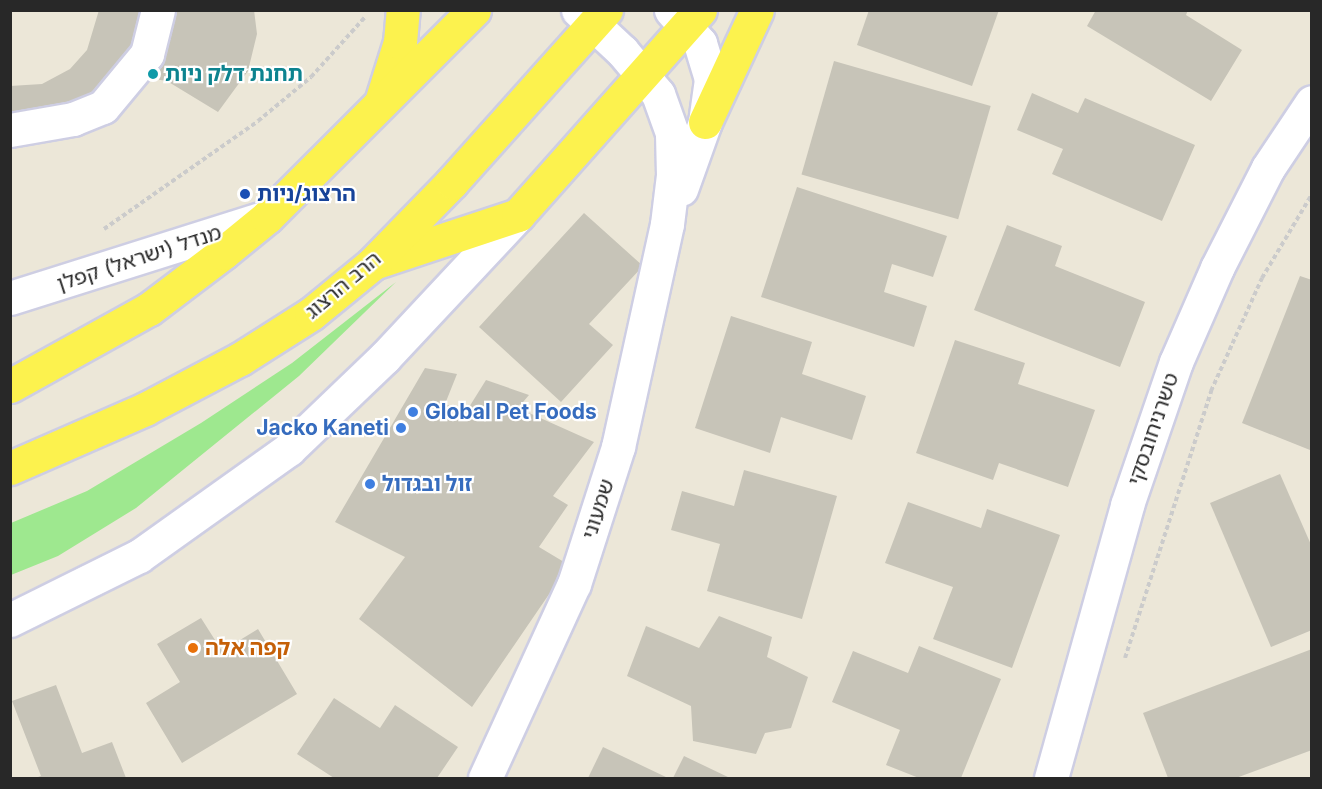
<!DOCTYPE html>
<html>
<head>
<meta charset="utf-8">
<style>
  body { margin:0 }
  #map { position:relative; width:1322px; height:789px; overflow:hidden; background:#ece7d8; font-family:Inter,"Noto Sans Hebrew",sans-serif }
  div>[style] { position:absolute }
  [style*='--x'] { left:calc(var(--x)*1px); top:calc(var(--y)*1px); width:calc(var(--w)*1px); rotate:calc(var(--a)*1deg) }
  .green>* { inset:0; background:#9ee88f }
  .building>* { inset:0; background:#c7c4b8; transform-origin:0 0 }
  .path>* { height:4px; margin-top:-2px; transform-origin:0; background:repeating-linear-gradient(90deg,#cbcbcb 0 4.5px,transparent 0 7.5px) }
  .roads { filter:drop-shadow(2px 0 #cecee3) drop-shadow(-2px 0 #cecee3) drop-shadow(0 2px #cecee3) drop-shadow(0 -2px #cecee3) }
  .minor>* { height:33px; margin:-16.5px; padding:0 16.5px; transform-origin:16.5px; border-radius:16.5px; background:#fff }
  .major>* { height:33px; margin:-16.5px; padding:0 16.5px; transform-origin:16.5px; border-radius:16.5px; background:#fcf24e }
  .dots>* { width:16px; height:16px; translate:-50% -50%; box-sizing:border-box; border:3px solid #fff; border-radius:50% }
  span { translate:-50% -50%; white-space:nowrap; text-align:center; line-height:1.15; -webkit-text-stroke:4.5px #fff; paint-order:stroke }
  .culture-label { font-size:21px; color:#0d838f; font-weight:700 }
  .left { translate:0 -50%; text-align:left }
  .transit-label { font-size:21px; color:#164399; font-weight:700 }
  .street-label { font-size:21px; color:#282828 }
  .shop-label { font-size:21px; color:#366cbe; font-weight:700 }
  .right { translate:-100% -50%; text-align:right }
  .food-label { font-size:21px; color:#c56008; font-weight:700 }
  .frame { position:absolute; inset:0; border:12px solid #282828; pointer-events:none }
</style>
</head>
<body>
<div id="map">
  <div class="green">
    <i style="clip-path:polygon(396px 282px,299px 376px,136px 508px,58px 556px,11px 575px,11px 523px,87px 491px,201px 423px,292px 363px)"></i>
  </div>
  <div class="building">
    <i style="clip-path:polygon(99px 10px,254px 10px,257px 34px,248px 71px,218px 112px,167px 81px,141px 77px,10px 137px,10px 86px,42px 84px,70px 69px,87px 50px)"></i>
    <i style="clip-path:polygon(869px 10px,999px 10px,972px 86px,857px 45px)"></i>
    <i style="clip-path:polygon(1096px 10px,1188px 10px,1186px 15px,1242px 50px,1211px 101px,1087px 26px)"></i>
    <i style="left:834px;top:61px;width:163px;height:118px;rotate:16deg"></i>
    <i style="clip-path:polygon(1032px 93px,1078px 113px,1085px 98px,1195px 145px,1162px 221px,1052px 174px,1063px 149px,1017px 130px)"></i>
    <i style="clip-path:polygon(797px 187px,947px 236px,933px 277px,892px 264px,884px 292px,927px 306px,914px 347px,761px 297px)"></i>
    <i style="clip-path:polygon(584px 213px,643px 266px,589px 324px,613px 345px,561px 402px,479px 327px)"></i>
    <i style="clip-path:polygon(1007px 225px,1062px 246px,1055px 266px,1145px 302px,1120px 367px,974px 310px)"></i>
    <i style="clip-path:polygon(1300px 276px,1312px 280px,1310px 450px,1242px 423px)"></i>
    <i style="clip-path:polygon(731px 316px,812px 342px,802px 374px,866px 396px,852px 440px,781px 417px,770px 453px,695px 428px)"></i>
    <i style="clip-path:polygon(955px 340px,1025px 363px,1018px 384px,1095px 410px,1068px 487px,999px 463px,993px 480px,916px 453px)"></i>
    <i style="clip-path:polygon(425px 368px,457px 374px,445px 404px,466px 412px,486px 380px,529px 395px,518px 408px,594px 442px,553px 496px,568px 505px,539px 547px,569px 565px,472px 707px,359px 619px,405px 557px,335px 522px)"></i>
    <i style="clip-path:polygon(744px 470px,837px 496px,802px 619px,707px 591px,720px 544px,671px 530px,682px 491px,734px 506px)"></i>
    <i style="clip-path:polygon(1280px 474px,1312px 547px,1312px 630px,1271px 647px,1210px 503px)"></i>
    <i style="clip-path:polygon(908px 502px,981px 528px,987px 509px,1060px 535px,1012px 668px,933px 639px,953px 587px,885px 563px)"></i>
    <i style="clip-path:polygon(719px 616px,772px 637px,767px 657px,808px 677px,791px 728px,765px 733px,756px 754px,693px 741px,691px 706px,627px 676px,646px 626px,699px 648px)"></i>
    <i style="clip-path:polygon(201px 618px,222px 651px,258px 629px,297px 694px,182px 763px,146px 703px,180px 682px,157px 644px)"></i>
    <i style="clip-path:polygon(919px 646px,1001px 679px,961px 778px,919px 778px,886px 765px,900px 730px,832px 702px,853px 651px,908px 673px)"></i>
    <i style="clip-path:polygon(1312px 649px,1312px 750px,1236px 778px,1168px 778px,1143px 713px)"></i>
    <i style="clip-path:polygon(56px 685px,82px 753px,112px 742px,126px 778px,35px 778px,41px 776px,12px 701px)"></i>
    <i style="clip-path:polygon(334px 698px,380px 728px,395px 705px,458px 747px,437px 778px,334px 778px,297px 754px)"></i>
    <i style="clip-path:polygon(603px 747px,668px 778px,588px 778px)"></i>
    <i style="clip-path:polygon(684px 756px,730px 778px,673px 778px)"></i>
  </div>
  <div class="path">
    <i style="--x:104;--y:229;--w:188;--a:-35"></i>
    <i style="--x:258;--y:121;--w:69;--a:-39.7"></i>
    <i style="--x:311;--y:77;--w:81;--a:-48"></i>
    <i style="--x:1125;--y:658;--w:281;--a:-72.1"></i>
    <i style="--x:1211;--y:391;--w:124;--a:-65.7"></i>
    <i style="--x:1262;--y:278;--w:98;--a:-59.2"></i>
  </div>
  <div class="roads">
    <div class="minor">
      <i style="--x:671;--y:10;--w:44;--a:48.7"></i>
      <i style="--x:700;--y:43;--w:38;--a:73"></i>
      <i style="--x:711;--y:79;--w:43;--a:97.9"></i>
      <i style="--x:705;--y:122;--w:71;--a:109.7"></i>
      <i style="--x:10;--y:130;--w:64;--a:-9.9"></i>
      <i style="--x:73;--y:119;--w:32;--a:-22"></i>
      <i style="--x:103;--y:107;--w:69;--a:-50.3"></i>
      <i style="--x:147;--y:54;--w:45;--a:-76"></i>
      <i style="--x:10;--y:298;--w:269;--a:-17.5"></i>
      <i style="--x:10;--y:620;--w:144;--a:-26.4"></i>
      <i style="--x:139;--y:556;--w:184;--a:-35.5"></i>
      <i style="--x:289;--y:449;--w:132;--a:-43.8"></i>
      <i style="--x:384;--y:358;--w:196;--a:-46.9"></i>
      <i style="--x:485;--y:778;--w:213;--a:-65.4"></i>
      <i style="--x:574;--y:584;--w:144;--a:-72.2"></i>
      <i style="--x:618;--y:447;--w:228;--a:-77.6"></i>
      <i style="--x:667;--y:224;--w:49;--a:-83"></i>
      <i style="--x:673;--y:175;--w:42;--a:-91.4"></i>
      <i style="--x:672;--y:133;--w:41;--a:-109.7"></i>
      <i style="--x:658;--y:94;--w:56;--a:-129.9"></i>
      <i style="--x:622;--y:51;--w:60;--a:-137"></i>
      <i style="--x:1051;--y:778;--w:283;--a:-74.4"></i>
      <i style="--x:1127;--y:505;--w:151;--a:-71.1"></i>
      <i style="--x:1176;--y:362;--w:103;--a:-66.4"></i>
      <i style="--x:1217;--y:268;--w:112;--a:-63"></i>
      <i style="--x:1268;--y:168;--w:79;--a:-56.3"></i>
    </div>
    <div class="major">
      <i style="--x:382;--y:99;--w:60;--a:-72.5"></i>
      <i style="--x:400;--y:42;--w:32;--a:-85"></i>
      <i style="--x:705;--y:122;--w:123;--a:-65.1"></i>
      <i style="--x:376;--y:262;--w:150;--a:-18.3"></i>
      <i style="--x:518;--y:215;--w:274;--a:-48.4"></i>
      <i style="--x:10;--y:386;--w:159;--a:-29"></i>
      <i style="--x:149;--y:309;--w:93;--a:-37.1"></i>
      <i style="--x:223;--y:253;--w:57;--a:-39.3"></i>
      <i style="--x:267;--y:217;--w:293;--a:-45"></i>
      <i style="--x:10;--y:468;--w:147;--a:-23.6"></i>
      <i style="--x:145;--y:409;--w:107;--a:-27.8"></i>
      <i style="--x:240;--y:359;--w:84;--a:-32.4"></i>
      <i style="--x:311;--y:314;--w:79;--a:-39.3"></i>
      <i style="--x:372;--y:264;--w:115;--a:-45.7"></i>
      <i style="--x:452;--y:182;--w:231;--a:-48.2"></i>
    </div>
  </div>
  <div class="dots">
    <i style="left:153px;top:74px;background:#0f9aa8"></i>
    <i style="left:245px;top:194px;background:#1a4fb4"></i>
    <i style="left:413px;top:412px;background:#3f7fe0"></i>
    <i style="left:401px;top:428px;background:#3f7fe0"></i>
    <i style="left:370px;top:484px;background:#3f7fe0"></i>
    <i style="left:193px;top:648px;background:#e8710a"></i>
  </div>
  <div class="culture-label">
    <span class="left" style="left:165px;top:74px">תחנת דלק ניות</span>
  </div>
  <div class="transit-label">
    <span class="left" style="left:257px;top:194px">הרצוג/ניות</span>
  </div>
  <div class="street-label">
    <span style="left:139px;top:258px;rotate:-18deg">מנדל (ישראל) קפלן</span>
    <span style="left:343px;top:285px;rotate:-40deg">הרב הרצוג</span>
    <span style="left:1153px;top:429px;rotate:-71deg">טשרניחובסקי</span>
    <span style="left:598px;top:509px;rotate:-72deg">שמעוני</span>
  </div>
  <div class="shop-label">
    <span class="left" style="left:425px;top:412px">Global Pet Foods</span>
    <span class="right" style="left:389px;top:428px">Jacko Kaneti</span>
    <span class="left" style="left:382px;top:484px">זול ובגדול</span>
  </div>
  <div class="food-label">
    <span class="left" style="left:205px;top:648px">קפה אלה</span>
  </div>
  <div class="frame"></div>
</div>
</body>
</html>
